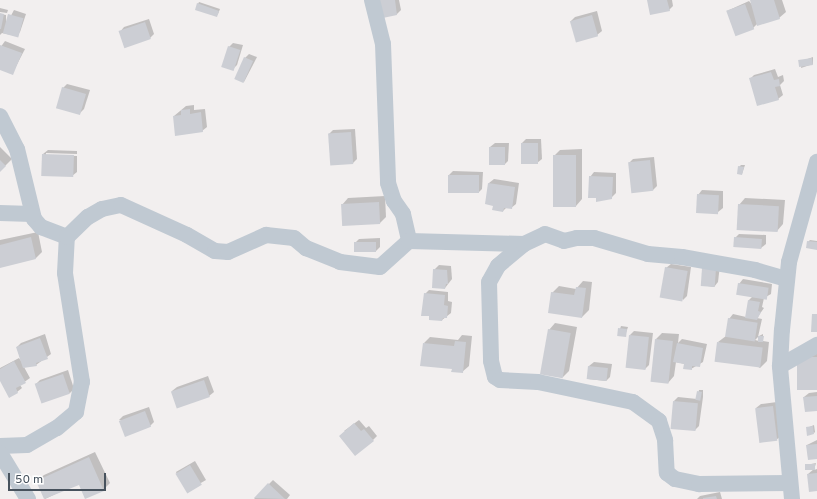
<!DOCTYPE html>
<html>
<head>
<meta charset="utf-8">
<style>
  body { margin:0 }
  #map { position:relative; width:817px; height:499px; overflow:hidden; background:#f2efef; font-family:Overpass,sans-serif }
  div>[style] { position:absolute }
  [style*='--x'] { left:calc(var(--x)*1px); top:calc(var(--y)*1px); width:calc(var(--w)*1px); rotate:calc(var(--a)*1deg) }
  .shadow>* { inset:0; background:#0003; transform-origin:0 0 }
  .building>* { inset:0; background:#ccced4; transform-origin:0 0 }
  .street>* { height:16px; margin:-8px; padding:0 8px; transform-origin:8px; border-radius:8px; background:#c0c9d2 }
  span { translate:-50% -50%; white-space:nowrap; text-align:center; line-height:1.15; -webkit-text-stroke:3px #fff; paint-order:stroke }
  .scale { position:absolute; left:8px; top:473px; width:98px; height:18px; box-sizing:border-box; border:2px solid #47525d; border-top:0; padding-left:5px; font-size:12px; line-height:14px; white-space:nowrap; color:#47525d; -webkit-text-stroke:3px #fff; paint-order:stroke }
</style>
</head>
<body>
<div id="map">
  <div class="shadow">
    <i style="clip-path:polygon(376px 0,399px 0,401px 10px,397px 14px,379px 17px)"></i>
    <i style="clip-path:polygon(649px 0,672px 0,673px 6px,669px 10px)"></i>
    <i style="clip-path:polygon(751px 0,782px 0,786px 12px,779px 18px,758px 23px,753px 28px,727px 11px,749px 1px,753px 6px)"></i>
    <i style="clip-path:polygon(199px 2px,220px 9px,218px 14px,216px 16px,198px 4px)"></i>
    <i style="clip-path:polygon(0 8px,8px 10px,7px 13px,0 12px)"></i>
    <i style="clip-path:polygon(14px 10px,26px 14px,20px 32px,16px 36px,2px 33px,0 35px,0 14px,6px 15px,6px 25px)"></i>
    <i style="clip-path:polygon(597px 11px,602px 31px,597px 35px,571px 21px,575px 17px)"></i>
    <i style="clip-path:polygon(149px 19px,154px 34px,150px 38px,120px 32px,124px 27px)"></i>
    <i style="clip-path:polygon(5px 41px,25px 49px,12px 74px,0 69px,0 48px)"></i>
    <i style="clip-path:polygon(233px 43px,243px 45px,237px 65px,233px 69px,229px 47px)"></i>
    <i style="clip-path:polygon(249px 54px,257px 57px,244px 82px,245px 58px)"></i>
    <i style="clip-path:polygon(813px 57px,813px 64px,801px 68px,802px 61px)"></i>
    <i style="clip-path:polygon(775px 69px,778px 77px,783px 75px,784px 81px,780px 85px,783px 95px,778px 99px,750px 79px,754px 75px)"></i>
    <i style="clip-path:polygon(67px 84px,90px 90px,84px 109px,80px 113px,63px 88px)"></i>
    <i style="clip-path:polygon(194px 105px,194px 110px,205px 109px,207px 127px,202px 131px,174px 116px,186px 106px)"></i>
    <i style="clip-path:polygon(355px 129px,357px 159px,353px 163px,329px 134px,333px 130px)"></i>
    <i style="clip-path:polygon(526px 139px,541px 139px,542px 159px,537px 163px,522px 143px)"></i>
    <i style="clip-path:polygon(495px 143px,509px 143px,508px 161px,504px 165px,490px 164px,490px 147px)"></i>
    <i style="clip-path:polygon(0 147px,12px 159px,0 171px)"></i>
    <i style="clip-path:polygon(582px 149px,582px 199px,576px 206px,554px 156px,560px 150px)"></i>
    <i style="clip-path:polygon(48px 150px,77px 151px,77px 154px,46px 153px,46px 155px,77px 156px,77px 172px,72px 176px,43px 154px)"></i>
    <i style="clip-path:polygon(654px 157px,657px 186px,653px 190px,629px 163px,633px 159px)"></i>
    <i style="clip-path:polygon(741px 165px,745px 165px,742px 174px,739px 167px)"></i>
    <i style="clip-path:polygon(453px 171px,483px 172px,482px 189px,478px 193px,448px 192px,449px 175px)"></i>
    <i style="clip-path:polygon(594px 172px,616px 173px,616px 193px,611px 198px,590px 177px)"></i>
    <i style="clip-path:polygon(494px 179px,519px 183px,516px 204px,511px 208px,507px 207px,503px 211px,494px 205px,489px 183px)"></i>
    <i style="clip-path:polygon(702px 190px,723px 191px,723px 208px,718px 212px,698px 195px)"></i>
    <i style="clip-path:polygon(385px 196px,386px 217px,380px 223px,342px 205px,348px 198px)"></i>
    <i style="clip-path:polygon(745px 198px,785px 200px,783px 224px,777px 231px,739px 205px)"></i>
    <i style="clip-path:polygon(38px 232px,42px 252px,36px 258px,0 267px,0 240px)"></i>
    <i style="clip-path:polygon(739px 234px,766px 235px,766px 244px,761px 248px,735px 238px)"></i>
    <i style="clip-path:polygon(380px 238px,380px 247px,376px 251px,355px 252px,355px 243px,359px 239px)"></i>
    <i style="clip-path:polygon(810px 240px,817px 241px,817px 249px,808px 242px)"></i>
    <i style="clip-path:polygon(671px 264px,691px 267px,687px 296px,683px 300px,666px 268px)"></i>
    <i style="clip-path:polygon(439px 265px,451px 266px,452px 279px,445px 288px,434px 270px)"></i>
    <i style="clip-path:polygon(720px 265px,718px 282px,714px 287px,701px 285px)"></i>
    <i style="clip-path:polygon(743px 279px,772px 284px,771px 294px,764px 298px,762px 307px,764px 308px,757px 318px,762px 319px,758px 337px,755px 340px,759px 341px,759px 336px,763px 334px,763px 341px,769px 342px,767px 361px,760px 368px,718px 342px,726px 336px,729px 319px,733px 314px,746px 317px,749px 300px,753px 296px,739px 284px)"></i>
    <i style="clip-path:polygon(583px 281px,592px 282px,589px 310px,582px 317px,552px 293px,559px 286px,576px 289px)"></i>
    <i style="clip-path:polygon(429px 290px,448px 292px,448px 301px,452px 302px,451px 313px,442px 320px,425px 294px)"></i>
    <i style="clip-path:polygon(555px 323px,577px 327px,569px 371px,563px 377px,549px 330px)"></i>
    <i style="clip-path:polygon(621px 326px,628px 327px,625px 336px,618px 335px)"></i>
    <i style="clip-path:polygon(634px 331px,653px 333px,649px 365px,645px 369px,630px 335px)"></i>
    <i style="clip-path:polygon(662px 333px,679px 334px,678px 343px,682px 339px,707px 344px,703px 362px,691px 369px,685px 364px,676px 362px,674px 376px,668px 383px,656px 339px)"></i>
    <i style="clip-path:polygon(45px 334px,51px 354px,36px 365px,24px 367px,30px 378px,20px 385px,22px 388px,17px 392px,0 379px,0 368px,19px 358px,21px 361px,17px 347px,21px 343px)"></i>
    <i style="clip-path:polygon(462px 335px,472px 336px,469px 366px,462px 372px,453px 368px,424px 343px,430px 337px,458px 340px)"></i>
    <i style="clip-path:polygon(817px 352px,817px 389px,798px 359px)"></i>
    <i style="clip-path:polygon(594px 362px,612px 364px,610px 377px,606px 381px,588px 379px,589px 366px)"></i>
    <i style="clip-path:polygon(68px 370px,74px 389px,70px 393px,36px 384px,40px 380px)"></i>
    <i style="clip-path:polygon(208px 376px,214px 392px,209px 396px,172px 391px,177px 387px)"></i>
    <i style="clip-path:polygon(699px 390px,703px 390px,703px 397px,699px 426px,695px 430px,674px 401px,678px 397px,697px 399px)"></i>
    <i style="clip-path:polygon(817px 392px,817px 410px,804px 397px,809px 393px)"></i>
    <i style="clip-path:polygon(777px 402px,781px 436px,776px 440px,756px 408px,761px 404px)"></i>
    <i style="clip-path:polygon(149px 407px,154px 422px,150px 426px,119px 420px,123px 416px)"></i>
    <i style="clip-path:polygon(359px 420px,366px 428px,369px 426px,377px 436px,373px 440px,344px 431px)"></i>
    <i style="clip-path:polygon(814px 425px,815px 432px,814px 433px,807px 428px)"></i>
    <i style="clip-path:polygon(817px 440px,817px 458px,807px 445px)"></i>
    <i style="clip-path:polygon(95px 452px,110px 483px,103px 490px,79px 483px,45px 499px,37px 481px,44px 475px)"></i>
    <i style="left:195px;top:461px;width:22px;height:22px;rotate:60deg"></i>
    <i style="clip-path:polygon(816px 463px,814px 470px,817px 469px,817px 490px,808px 474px,814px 469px,806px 465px)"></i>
    <i style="clip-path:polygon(273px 480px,290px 495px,287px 499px,254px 499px)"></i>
    <i style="clip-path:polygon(720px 492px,722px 499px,697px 499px,700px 496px)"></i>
  </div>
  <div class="building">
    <i style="clip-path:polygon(375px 0,395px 0,397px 15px,378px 19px)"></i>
    <i style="clip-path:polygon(647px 0,667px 0,670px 11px,650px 15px)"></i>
    <i style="clip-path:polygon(750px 0,774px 0,780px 19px,757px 26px)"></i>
    <i style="clip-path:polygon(197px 3px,219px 11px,217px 17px,195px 10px)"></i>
    <i style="left:745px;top:4px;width:27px;height:20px;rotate:70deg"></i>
    <i style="clip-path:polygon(0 13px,4px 14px,1px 29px,0 29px)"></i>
    <i style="left:8px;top:14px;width:16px;height:20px;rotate:15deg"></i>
    <i style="left:592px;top:15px;width:22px;height:23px;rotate:74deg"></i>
    <i style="left:145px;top:22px;width:18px;height:28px;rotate:71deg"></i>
    <i style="clip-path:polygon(0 45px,22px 53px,13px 75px,0 70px)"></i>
    <i style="left:228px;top:46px;width:13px;height:22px;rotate:18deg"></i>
    <i style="left:244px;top:57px;width:10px;height:24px;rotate:24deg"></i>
    <i style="left:812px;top:58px;width:7px;height:14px;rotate:82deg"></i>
    <i style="clip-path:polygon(771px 72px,774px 80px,779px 79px,780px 86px,775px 87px,779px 100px,757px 106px,749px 78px)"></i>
    <i style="left:62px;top:87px;width:25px;height:22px;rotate:16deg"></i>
    <i style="clip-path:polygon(190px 109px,190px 114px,201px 112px,203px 132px,175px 136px,173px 116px,181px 115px,181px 110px)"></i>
    <i style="left:351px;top:132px;width:32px;height:23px;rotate:86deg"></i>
    <i style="left:521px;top:143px;width:17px;height:21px"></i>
    <i style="left:489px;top:147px;width:16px;height:18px"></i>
    <i style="left:42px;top:154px;width:32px;height:22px;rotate:2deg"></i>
    <i style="left:576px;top:155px;width:52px;height:23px;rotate:90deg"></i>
    <i style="clip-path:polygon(0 160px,6px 166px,0 172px)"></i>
    <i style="left:650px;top:160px;width:31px;height:22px;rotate:84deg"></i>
    <i style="clip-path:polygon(738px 166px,744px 167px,742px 175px,737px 174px)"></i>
    <i style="left:448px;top:175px;width:31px;height:18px"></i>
    <i style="clip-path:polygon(589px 176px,613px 177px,612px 199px,596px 202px,596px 198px,588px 198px)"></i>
    <i style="clip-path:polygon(488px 183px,515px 187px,512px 209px,504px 208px,503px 212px,492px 210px,493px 206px,485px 204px)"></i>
    <i style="left:697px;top:194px;width:22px;height:19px;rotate:3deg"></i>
    <i style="left:379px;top:202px;width:22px;height:38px;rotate:87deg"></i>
    <i style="left:738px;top:204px;width:41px;height:26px;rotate:3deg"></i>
    <i style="clip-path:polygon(31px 237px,36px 259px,0 268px,0 245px)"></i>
    <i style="left:734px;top:237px;width:28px;height:10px;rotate:4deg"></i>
    <i style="clip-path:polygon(807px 241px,817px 242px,817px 250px,806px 248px)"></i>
    <i style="left:376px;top:242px;width:10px;height:22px;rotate:90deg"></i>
    <i style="left:665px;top:267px;width:23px;height:31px;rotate:10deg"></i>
    <i style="left:702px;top:268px;width:14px;height:18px;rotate:4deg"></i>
    <i style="clip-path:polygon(433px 269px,447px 270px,448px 284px,446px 284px,445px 289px,432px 288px)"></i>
    <i style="left:738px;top:283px;width:31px;height:12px;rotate:9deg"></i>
    <i style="clip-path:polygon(576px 287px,586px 288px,582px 318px,548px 313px,551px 292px,574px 295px)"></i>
    <i style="clip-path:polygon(424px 293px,445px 295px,444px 305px,448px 306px,447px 318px,443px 318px,442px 321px,429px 320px,429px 316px,421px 316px)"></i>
    <i style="clip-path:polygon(748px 300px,760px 302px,758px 311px,761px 312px,757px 320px,745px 318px)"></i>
    <i style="clip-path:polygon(812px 314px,817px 314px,817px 332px,811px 332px)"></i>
    <i style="left:728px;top:318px;width:30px;height:19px;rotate:9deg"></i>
    <i style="left:618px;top:328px;width:9px;height:8px;rotate:6deg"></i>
    <i style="left:548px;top:329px;width:23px;height:46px;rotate:10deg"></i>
    <i style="left:629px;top:335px;width:20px;height:33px;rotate:6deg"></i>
    <i style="clip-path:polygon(758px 336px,764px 336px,763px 342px,758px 342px)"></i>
    <i style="clip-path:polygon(40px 338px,48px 359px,36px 363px,37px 366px,23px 368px,16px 347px)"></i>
    <i style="left:655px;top:339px;width:18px;height:43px;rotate:6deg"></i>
    <i style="clip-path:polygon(455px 341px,466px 342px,463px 373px,451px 372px,452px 369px,420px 366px,423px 343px,454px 346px)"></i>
    <i style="left:717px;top:342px;width:46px;height:20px;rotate:7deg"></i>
    <i style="clip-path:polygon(677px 343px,703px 348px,700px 367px,692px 366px,692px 370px,683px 369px,684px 364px,673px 362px)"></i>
    <i style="left:817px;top:357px;width:33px;height:20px;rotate:90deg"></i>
    <i style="clip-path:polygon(14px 361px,26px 383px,16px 388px,18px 393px,9px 398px,0 381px,0 369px)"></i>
    <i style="left:588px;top:366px;width:20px;height:13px;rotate:6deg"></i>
    <i style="left:63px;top:374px;width:21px;height:30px;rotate:71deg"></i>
    <i style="left:204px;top:380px;width:18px;height:35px;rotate:71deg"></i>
    <i style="left:697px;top:391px;width:5px;height:9px;rotate:11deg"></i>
    <i style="clip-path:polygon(817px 396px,817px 411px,805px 412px,803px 397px)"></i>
    <i style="left:673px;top:401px;width:25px;height:28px;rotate:5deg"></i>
    <i style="left:773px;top:406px;width:35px;height:18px;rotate:83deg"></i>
    <i style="left:145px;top:411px;width:17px;height:28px;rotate:69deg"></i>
    <i style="clip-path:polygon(354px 423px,361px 431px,364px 429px,374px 441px,355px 456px,339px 436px)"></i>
    <i style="clip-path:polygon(813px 426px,814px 434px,807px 436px,806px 427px)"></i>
    <i style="clip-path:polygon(817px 444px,817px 459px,808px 460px,806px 445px)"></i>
    <i style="clip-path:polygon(89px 457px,104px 491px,85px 499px,79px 485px,44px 499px,36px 481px)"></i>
    <i style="left:815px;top:464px;width:6px;height:10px;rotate:90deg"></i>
    <i style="left:190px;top:465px;width:23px;height:17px;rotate:59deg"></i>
    <i style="clip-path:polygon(817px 473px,817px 491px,809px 492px,807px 474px)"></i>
    <i style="clip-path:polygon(268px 483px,285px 499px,254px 498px)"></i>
    <i style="clip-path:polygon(716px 496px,717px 499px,703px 499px,703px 498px)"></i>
  </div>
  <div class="street">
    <i style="--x:372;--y:0;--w:45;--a:76"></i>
    <i style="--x:383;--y:44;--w:139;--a:87.9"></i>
    <i style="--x:388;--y:183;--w:19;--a:72"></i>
    <i style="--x:394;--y:201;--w:16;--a:55"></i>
    <i style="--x:403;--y:214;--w:28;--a:77"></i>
    <i style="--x:0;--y:116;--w:37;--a:63"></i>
    <i style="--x:17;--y:149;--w:72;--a:76.3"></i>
    <i style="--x:34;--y:219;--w:11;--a:49"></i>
    <i style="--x:41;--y:227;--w:28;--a:21"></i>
    <i style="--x:0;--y:213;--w:32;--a:2"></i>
    <i style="--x:524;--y:244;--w:34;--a:140"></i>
    <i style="--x:498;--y:266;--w:18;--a:119"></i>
    <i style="--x:489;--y:282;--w:79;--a:88.5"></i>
    <i style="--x:491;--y:361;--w:16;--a:76"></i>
    <i style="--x:495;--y:377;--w:6;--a:31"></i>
    <i style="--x:500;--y:380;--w:38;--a:3"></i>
    <i style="--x:538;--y:382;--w:97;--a:11.9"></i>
    <i style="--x:633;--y:402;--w:32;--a:36"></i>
    <i style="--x:659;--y:421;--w:20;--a:72"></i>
    <i style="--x:665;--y:440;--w:33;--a:87"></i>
    <i style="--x:667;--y:473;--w:10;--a:37"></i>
    <i style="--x:675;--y:479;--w:25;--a:12"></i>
    <i style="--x:699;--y:484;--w:91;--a:-0.6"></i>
    <i style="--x:780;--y:366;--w:43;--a:-29.6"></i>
    <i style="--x:0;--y:446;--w:27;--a:-2"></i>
    <i style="--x:27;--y:445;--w:34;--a:-30"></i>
    <i style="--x:57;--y:428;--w:25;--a:-40"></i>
    <i style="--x:76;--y:412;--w:31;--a:-79"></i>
    <i style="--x:82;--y:382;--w:110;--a:-98.9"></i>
    <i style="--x:65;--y:273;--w:36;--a:-87"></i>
    <i style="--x:67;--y:237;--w:29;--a:-44"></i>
    <i style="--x:88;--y:217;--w:16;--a:-30"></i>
    <i style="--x:102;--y:209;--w:19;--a:-12"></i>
    <i style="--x:121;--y:205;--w:72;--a:24.4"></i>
    <i style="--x:187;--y:235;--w:32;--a:30"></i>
    <i style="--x:215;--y:251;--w:13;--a:4"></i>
    <i style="--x:228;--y:252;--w:42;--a:-24.1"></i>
    <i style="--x:266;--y:235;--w:28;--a:6"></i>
    <i style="--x:294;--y:238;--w:16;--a:40"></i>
    <i style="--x:306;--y:248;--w:37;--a:22"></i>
    <i style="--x:340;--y:262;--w:40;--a:7.1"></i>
    <i style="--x:380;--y:267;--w:39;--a:-42"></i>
    <i style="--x:409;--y:241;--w:115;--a:1.5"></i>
    <i style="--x:524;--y:244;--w:23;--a:-25"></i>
    <i style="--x:545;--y:234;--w:20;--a:20"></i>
    <i style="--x:564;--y:241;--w:13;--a:-13"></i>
    <i style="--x:577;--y:238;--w:17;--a:0"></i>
    <i style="--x:594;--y:238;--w:56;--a:16.5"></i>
    <i style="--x:648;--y:254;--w:34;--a:5"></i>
    <i style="--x:682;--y:257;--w:74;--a:10.1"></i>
    <i style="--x:755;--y:270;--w:33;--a:16"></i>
    <i style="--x:0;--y:453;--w:54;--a:58.7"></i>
    <i style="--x:792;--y:499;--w:134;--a:-95.2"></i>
    <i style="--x:780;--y:366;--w:36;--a:-87"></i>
    <i style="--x:782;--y:330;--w:68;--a:-84.1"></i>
    <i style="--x:789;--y:262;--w:104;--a:-74.4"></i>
  </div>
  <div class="scale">50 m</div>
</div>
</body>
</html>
